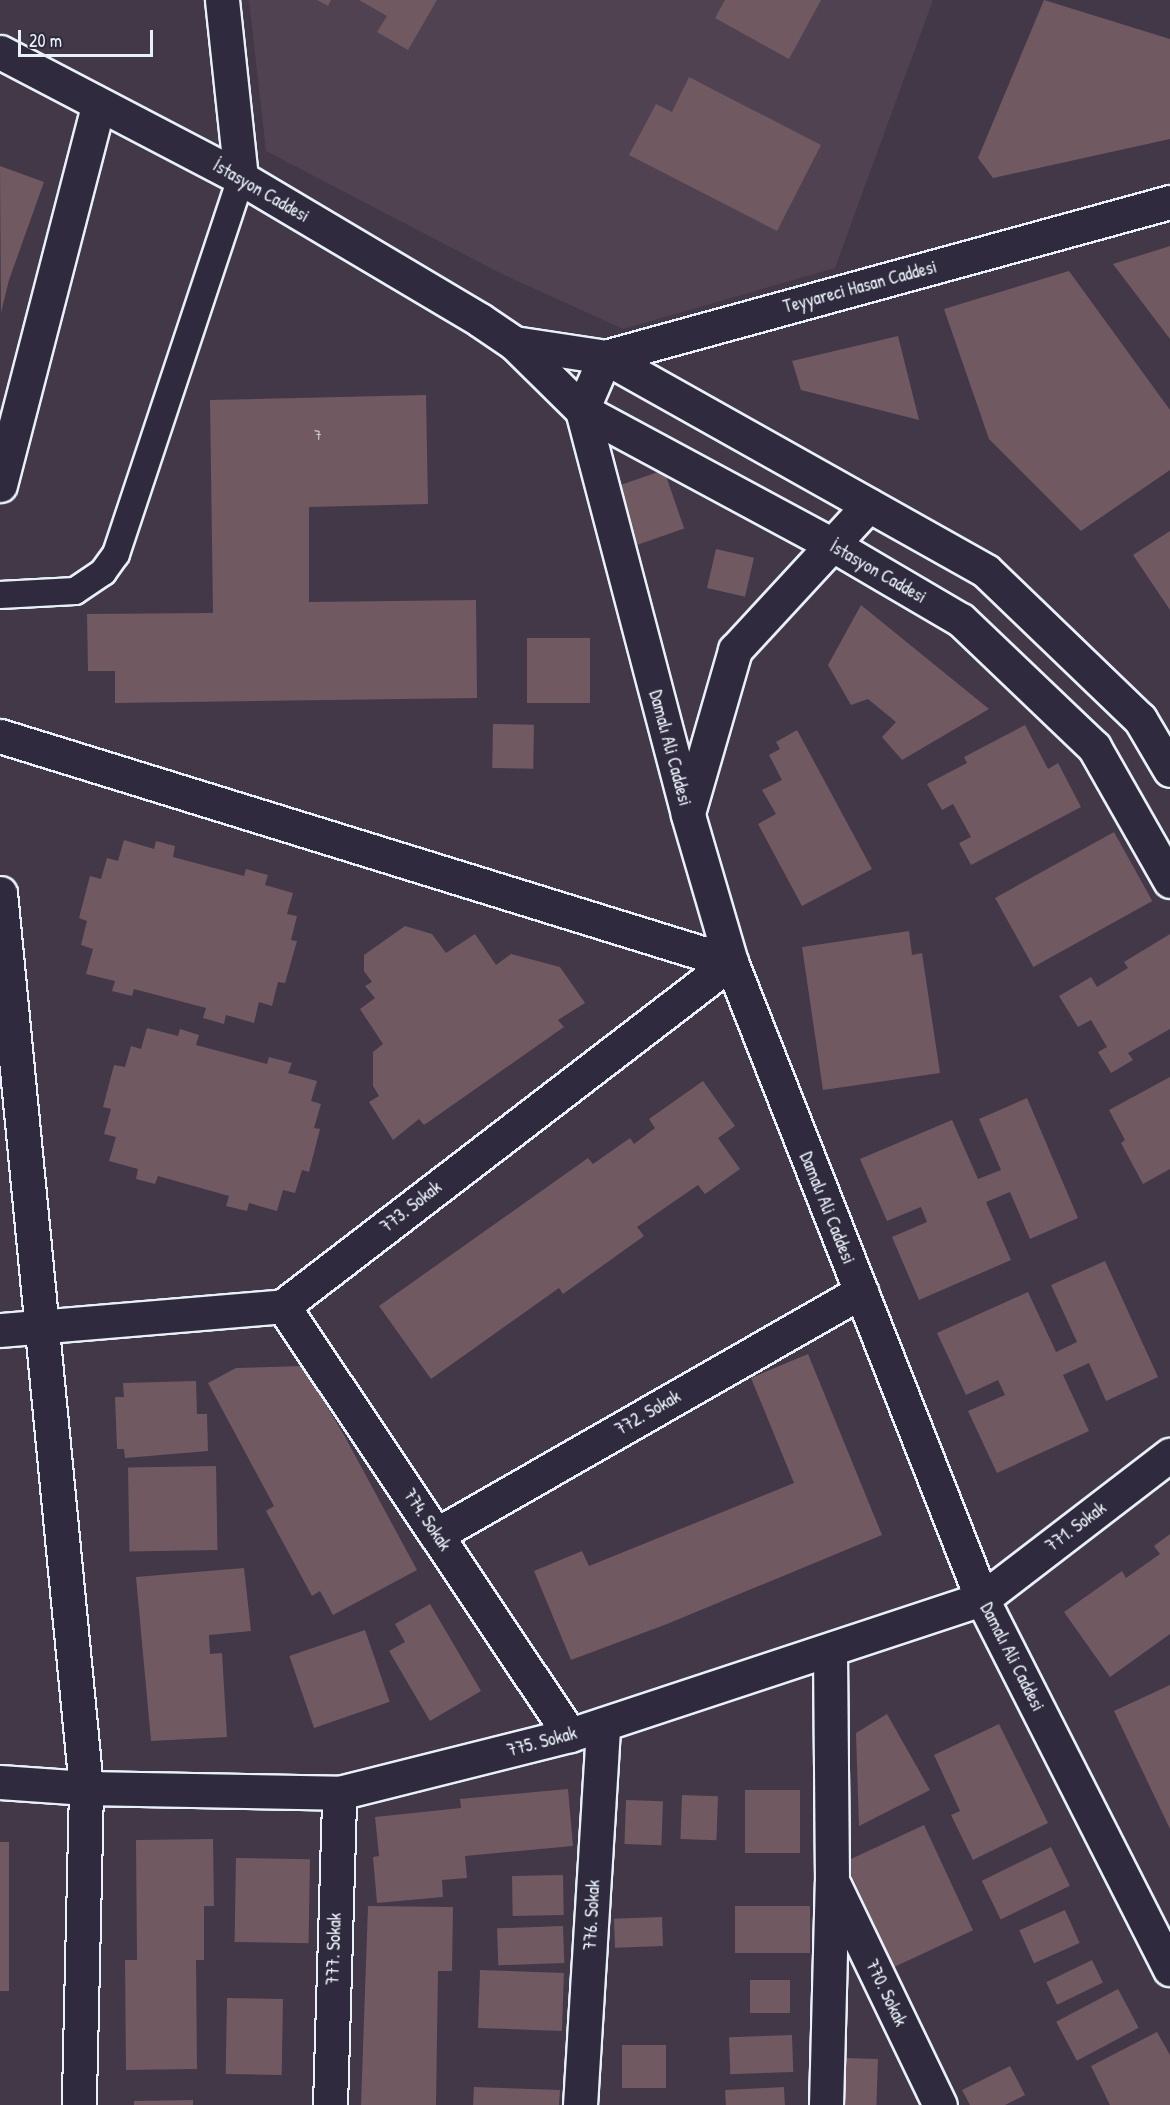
<!DOCTYPE html>
<html>
<head>
<meta charset="utf-8">
<style>
  body { margin:0 }
  #map { position:relative; width:1170px; height:2105px; overflow:hidden; background:#423848; font-family:"Patrick Hand",sans-serif }
  div>[style] { position:absolute }
  [style*='--x'] { left:calc(var(--x)*1px); top:calc(var(--y)*1px); width:calc(var(--w)*1px); rotate:calc(var(--a)*1deg) }
  .built>* { inset:0; background:#504250 }
  .building>* { inset:0; background:#705961; transform-origin:0 0 }
  .roads { filter:drop-shadow(2px 0 #e8f1f8) drop-shadow(-2px 0 #e8f1f8) drop-shadow(0 2px #e8f1f8) drop-shadow(0 -2px #e8f1f8) }
  .service>* { height:26px; margin:-13px; padding:0 13px; transform-origin:13px; border-radius:13px; background:#2f2a3d }
  .minor>* { height:33px; margin:-16.5px; padding:0 16.5px; transform-origin:16.5px; border-radius:16.5px; background:#2f2a3d }
  .primary>* { height:33px; margin:-16.5px; padding:0 16.5px; transform-origin:16.5px; border-radius:16.5px; background:#2f2a3d }
  span { translate:-50% -50%; white-space:nowrap; text-align:center; line-height:1.15; -webkit-text-stroke:4.5px #2f2a3d; paint-order:stroke }
  .number-label { font-size:15px; color:#cacbd2 }
  .number-label span { -webkit-text-stroke-width:0 }
  .street-label { font-size:18px; color:#e8f1f8 }
  .scale { position:absolute; left:18px; top:30px; width:135px; height:27px; box-sizing:border-box; border:3px solid #e8f1f8; border-top:0; padding-left:8px; font-size:18px; line-height:21px; white-space:nowrap; color:#e8f1f8; -webkit-text-stroke:4px #2f2a3d; paint-order:stroke }
</style>
</head>
<body>
<div id="map">
  <div class="built">
    <i style="clip-path:polygon(249px 0,933px 0,835px 268px,623px 329px,500px 273px,266px 151px)"></i>
  </div>
  <div class="building">
    <i style="clip-path:polygon(317px 0,331px 0,328px 6px)"></i>
    <i style="clip-path:polygon(359px 0,437px 0,408px 50px,377px 32px,387px 16px)"></i>
    <i style="clip-path:polygon(725px 0,821px 0,789px 59px,715px 18px)"></i>
    <i style="clip-path:polygon(1044px 0,1170px 39px,1170px 139px,993px 178px,978px 158px)"></i>
    <i style="clip-path:polygon(689px 77px,821px 145px,777px 231px,629px 155px,656px 104px,672px 112px)"></i>
    <i style="clip-path:polygon(0 166px,44px 182px,9px 280px,1px 313px)"></i>
    <i style="clip-path:polygon(1170px 246px,1170px 339px,1113px 264px)"></i>
    <i style="clip-path:polygon(1069px 271px,1170px 410px,1170px 470px,1081px 531px,989px 439px,944px 309px)"></i>
    <i style="clip-path:polygon(898px 336px,919px 420px,801px 390px,792px 361px)"></i>
    <i style="clip-path:polygon(426px 395px,428px 504px,309px 507px,309px 602px,476px 600px,477px 698px,115px 703px,115px 671px,88px 671px,87px 614px,213px 613px,210px 400px)"></i>
    <i style="left:664px;top:470px;width:62px;height:53px;rotate:71deg"></i>
    <i style="clip-path:polygon(1170px 531px,1170px 610px,1133px 555px)"></i>
    <i style="left:716px;top:549px;width:39px;height:40px;rotate:13deg"></i>
    <i style="clip-path:polygon(861px 605px,989px 709px,902px 760px,882px 737px,896px 722px,868px 699px,851px 705px,828px 665px)"></i>
    <i style="left:527px;top:638px;width:63px;height:65px"></i>
    <i style="left:493px;top:724px;width:41px;height:44px;rotate:1deg"></i>
    <i style="clip-path:polygon(1025px 725px,1048px 769px,1058px 763px,1081px 807px,971px 865px,959px 843px,971px 837px,953px 804px,942px 810px,927px 784px,967px 763px,964px 757px)"></i>
    <i style="clip-path:polygon(797px 730px,872px 869px,802px 906px,758px 824px,776px 814px,762px 790px,782px 780px,769px 755px,780px 749px,776px 742px)"></i>
    <i style="left:1114px;top:832px;width:79px;height:136px;rotate:61deg"></i>
    <i style="clip-path:polygon(124px 840px,154px 849px,156px 841px,175px 846px,173px 857px,244px 876px,246px 869px,268px 875px,265px 885px,293px 893px,287px 914px,297px 916px,291px 940px,297px 941px,285px 983px,278px 982px,272px 1006px,259px 1002px,254px 1023px,226px 1015px,224px 1024px,203px 1018px,206px 1008px,134px 989px,132px 996px,112px 991px,115px 981px,86px 974px,93px 949px,81px 945px,87px 921px,79px 918px,90px 876px,101px 879px,107px 858px,118px 861px)"></i>
    <i style="clip-path:polygon(405px 926px,432px 934px,446px 953px,475px 934px,496px 965px,511px 954px,560px 967px,585px 1003px,558px 1020px,564px 1027px,424px 1125px,419px 1119px,393px 1140px,369px 1102px,379px 1096px,373px 1086px,373px 1052px,383px 1044px,360px 1009px,375px 998px,365px 986px,372px 982px,364px 971px,364px 955px)"></i>
    <i style="clip-path:polygon(909px 931px,912px 955px,922px 953px,940px 1073px,823px 1090px,802px 947px)"></i>
    <i style="clip-path:polygon(1170px 934px,1170px 1029px,1128px 1053px,1133px 1060px,1111px 1073px,1098px 1052px,1107px 1047px,1091px 1020px,1078px 1027px,1059px 996px,1091px 977px,1097px 987px,1128px 968px,1124px 962px)"></i>
    <i style="clip-path:polygon(147px 1028px,178px 1036px,180px 1029px,199px 1035px,196px 1045px,267px 1064px,269px 1057px,292px 1063px,288px 1073px,317px 1081px,311px 1101px,321px 1104px,314px 1128px,320px 1129px,309px 1172px,302px 1170px,295px 1193px,283px 1190px,277px 1211px,249px 1203px,247px 1211px,226px 1206px,229px 1196px,158px 1176px,155px 1184px,136px 1179px,138px 1169px,109px 1161px,116px 1137px,104px 1134px,111px 1109px,103px 1107px,114px 1065px,125px 1067px,131px 1046px,141px 1049px)"></i>
    <i style="clip-path:polygon(1170px 1077px,1170px 1169px,1143px 1184px,1121px 1143px,1125px 1140px,1109px 1110px)"></i>
    <i style="clip-path:polygon(703px 1081px,735px 1126px,718px 1138px,740px 1169px,705px 1194px,698px 1185px,637px 1227px,644px 1236px,563px 1294px,559px 1288px,431px 1379px,379px 1306px,588px 1158px,593px 1164px,630px 1138px,634px 1144px,655px 1128px,649px 1119px)"></i>
    <i style="clip-path:polygon(1027px 1098px,1078px 1218px,1030px 1239px,1010px 1192px,986px 1202px,1011px 1260px,919px 1300px,892px 1237px,927px 1222px,921px 1207px,887px 1221px,860px 1159px,952px 1120px,978px 1179px,1001px 1170px,979px 1119px)"></i>
    <i style="clip-path:polygon(1105px 1261px,1158px 1377px,1106px 1401px,1089px 1363px,1063px 1375px,1089px 1431px,997px 1473px,968px 1411px,1005px 1395px,998px 1380px,966px 1395px,937px 1333px,1028px 1292px,1056px 1352px,1077px 1342px,1051px 1285px)"></i>
    <i style="clip-path:polygon(808px 1354px,882px 1535px,667px 1624px,571px 1660px,534px 1571px,582px 1551px,589px 1566px,794px 1483px,751px 1378px)"></i>
    <i style="clip-path:polygon(303px 1366px,344px 1435px,417px 1570px,333px 1615px,320px 1591px,312px 1596px,266px 1511px,274px 1506px,208px 1383px,236px 1368px)"></i>
    <i style="clip-path:polygon(196px 1381px,197px 1414px,207px 1414px,208px 1451px,125px 1458px,124px 1449px,117px 1449px,115px 1397px,124px 1397px,123px 1383px)"></i>
    <i style="left:216px;top:1466px;width:84px;height:88px;rotate:89deg"></i>
    <i style="clip-path:polygon(1170px 1534px,1170px 1634px,1110px 1677px,1064px 1612px,1122px 1571px,1126px 1578px,1160px 1554px,1154px 1546px)"></i>
    <i style="clip-path:polygon(244px 1568px,251px 1631px,209px 1635px,210px 1654px,222px 1653px,227px 1737px,151px 1741px,136px 1577px)"></i>
    <i style="clip-path:polygon(430px 1604px,481px 1691px,430px 1721px,389px 1651px,405px 1642px,395px 1624px)"></i>
    <i style="left:365px;top:1630px;width:76px;height:80px;rotate:71deg"></i>
    <i style="clip-path:polygon(1170px 1685px,1170px 1829px,1114px 1711px)"></i>
    <i style="clip-path:polygon(887px 1714px,930px 1790px,859px 1826px,856px 1733px)"></i>
    <i style="clip-path:polygon(999px 1724px,1048px 1823px,973px 1860px,951px 1815px,960px 1811px,934px 1755px)"></i>
    <i style="clip-path:polygon(568px 1789px,573px 1846px,465px 1856px,467px 1878px,442px 1880px,443px 1897px,377px 1903px,373px 1857px,379px 1856px,375px 1817px,461px 1808px,460px 1799px)"></i>
    <i style="left:745px;top:1790px;width:55px;height:63px"></i>
    <i style="left:682px;top:1795px;width:36px;height:44px;rotate:2deg"></i>
    <i style="left:626px;top:1800px;width:37px;height:44px;rotate:2deg"></i>
    <i style="left:924px;top:1825px;width:116px;height:87px;rotate:65deg"></i>
    <i style="clip-path:polygon(213px 1839px,214px 1906px,204px 1906px,204px 1960px,196px 1960px,197px 2069px,126px 2070px,125px 1960px,137px 1960px,136px 1840px)"></i>
    <i style="left:0;top:1842px;width:9px;height:149px"></i>
    <i style="left:1051px;top:1847px;width:43px;height:77px;rotate:64deg"></i>
    <i style="left:236px;top:1858px;width:74px;height:84px;rotate:1deg"></i>
    <i style="left:563px;top:1875px;width:40px;height:51px;rotate:89deg"></i>
    <i style="clip-path:polygon(368px 1906px,453px 1907px,452px 1971px,438px 1971px,436px 2105px,361px 2105px)"></i>
    <i style="left:735px;top:1906px;width:75px;height:47px"></i>
    <i style="left:1065px;top:1910px;width:36px;height:50px;rotate:66deg"></i>
    <i style="left:662px;top:1917px;width:29px;height:48px;rotate:88deg"></i>
    <i style="left:563px;top:1926px;width:37px;height:66px;rotate:88deg"></i>
    <i style="left:1092px;top:1960px;width:25px;height:51px;rotate:64deg"></i>
    <i style="left:480px;top:1970px;width:84px;height:58px;rotate:2deg"></i>
    <i style="left:750px;top:1980px;width:40px;height:33px"></i>
    <i style="left:1118px;top:1989px;width:44px;height:70px;rotate:62deg"></i>
    <i style="left:227px;top:1998px;width:56px;height:76px;rotate:1deg"></i>
    <i style="clip-path:polygon(1157px 2032px,1170px 2055px,1170px 2105px,1110px 2105px,1091px 2066px)"></i>
    <i style="left:792px;top:2035px;width:37px;height:63px;rotate:88deg"></i>
    <i style="left:622px;top:2045px;width:44px;height:43px"></i>
    <i style="left:846px;top:2058px;width:32px;height:47px;rotate:2deg"></i>
    <i style="clip-path:polygon(1010px 2066px,1025px 2095px,1005px 2105px,970px 2105px,962px 2090px)"></i>
    <i style="clip-path:polygon(474px 2087px,560px 2090px,559px 2105px,473px 2105px)"></i>
    <i style="left:784px;top:2087px;width:18px;height:59px;rotate:87deg"></i>
    <i style="clip-path:polygon(193px 2100px,193px 2105px,134px 2105px,134px 2101px)"></i>
  </div>
  <div class="roads">
    <div class="service">
      <i style="--x:0;--y:595;--w:75;--a:-3.1"></i>
      <i style="--x:75;--y:591;--w:34;--a:-34"></i>
      <i style="--x:103;--y:572;--w:22;--a:-54"></i>
      <i style="--x:116;--y:554;--w:396;--a:-71.6"></i>
    </div>
    <div class="minor">
      <i style="--x:222;--y:0;--w:179;--a:83.9"></i>
      <i style="--x:1170;--y:202;--w:586;--a:164.66"></i>
      <i style="--x:605;--y:357;--w:58;--a:113.5"></i>
      <i style="--x:582;--y:410;--w:419;--a:75.3"></i>
      <i style="--x:688;--y:815;--w:153;--a:73.7"></i>
      <i style="--x:731;--y:962;--w:685;--a:68.49"></i>
      <i style="--x:982;--y:1599;--w:415;--a:63.1"></i>
      <i style="--x:0;--y:485;--w:392;--a:-75.5"></i>
      <i style="--x:0;--y:736;--w:765;--a:17.18"></i>
      <i style="--x:688;--y:813;--w:170;--a:-73.9"></i>
      <i style="--x:735;--y:650;--w:197;--a:-47.3"></i>
      <i style="--x:0;--y:893;--w:899;--a:84.51"></i>
      <i style="--x:86;--y:1788;--w:317;--a:91.3"></i>
      <i style="--x:283;--y:1306;--w:516;--a:56.22"></i>
      <i style="--x:0;--y:1330;--w:284;--a:-4.8"></i>
      <i style="--x:283;--y:1306;--w:565;--a:-37.52"></i>
      <i style="--x:436;--y:1535;--w:490;--a:-29.8"></i>
      <i style="--x:0;--y:1782;--w:86;--a:4"></i>
      <i style="--x:86;--y:1788;--w:253;--a:1.1"></i>
      <i style="--x:339;--y:1793;--w:238;--a:-14.1"></i>
      <i style="--x:570;--y:1735;--w:434;--a:-18.3"></i>
      <i style="--x:982;--y:1599;--w:237;--a:-37.5"></i>
      <i style="--x:834;--y:1885;--w:244;--a:64.3"></i>
      <i style="--x:330;--y:2105;--w:312;--a:-88.3"></i>
      <i style="--x:580;--y:2105;--w:381;--a:-86.5"></i>
      <i style="--x:826;--y:2105;--w:224;--a:-88.5"></i>
      <i style="--x:832;--y:1881;--w:231;--a:-90.5"></i>
    </div>
    <div class="primary">
      <i style="--x:0;--y:52;--w:272;--a:27.6"></i>
      <i style="--x:241;--y:178;--w:278;--a:30.7"></i>
      <i style="--x:480;--y:320;--w:41;--a:34.1"></i>
      <i style="--x:514;--y:343;--w:95;--a:44.6"></i>
      <i style="--x:582;--y:410;--w:285;--a:28.3"></i>
      <i style="--x:833;--y:545;--w:148;--a:30.4"></i>
      <i style="--x:961;--y:620;--w:184;--a:43.7"></i>
      <i style="--x:1094;--y:747;--w:154;--a:60.4"></i>
      <i style="--x:514;--y:343;--w:92;--a:8.7"></i>
      <i style="--x:605;--y:357;--w:437;--a:29.3"></i>
      <i style="--x:986;--y:571;--w:214;--a:43.9"></i>
      <i style="--x:1140;--y:719;--w:59;--a:59.5"></i>
    </div>
  </div>
  <div class="number-label">
    <span style="left:318px;top:435px">7</span>
  </div>
  <div class="street-label">
    <span style="left:261px;top:191px;rotate:30deg">İstasyon Caddesi</span>
    <span style="left:860px;top:287px;rotate:-15deg">Teyyareci Hasan Caddesi</span>
    <span style="left:878px;top:572px;rotate:30deg">İstasyon Caddesi</span>
    <span style="left:670px;top:748px;rotate:75deg">Damalı Ali Caddesi</span>
    <span style="left:411px;top:1207px;rotate:-38deg">773. Sokak</span>
    <span style="left:827px;top:1208px;rotate:68deg">Damalı Ali Caddesi</span>
    <span style="left:648px;top:1413px;rotate:-30deg">772. Sokak</span>
    <span style="left:427px;top:1520px;rotate:56deg">774. Sokak</span>
    <span style="left:1076px;top:1527px;rotate:-37deg">771. Sokak</span>
    <span style="left:1012px;top:1657px;rotate:63deg">Damalı Ali Caddesi</span>
    <span style="left:542px;top:1742px;rotate:-15deg">775. Sokak</span>
    <span style="left:592px;top:1915px;rotate:-87deg">776. Sokak</span>
    <span style="left:334px;top:1949px;rotate:-88deg">777. Sokak</span>
    <span style="left:886px;top:1993px;rotate:64deg">770. Sokak</span>
  </div>
  <div class="scale">20 m</div>
</div>
</body>
</html>
